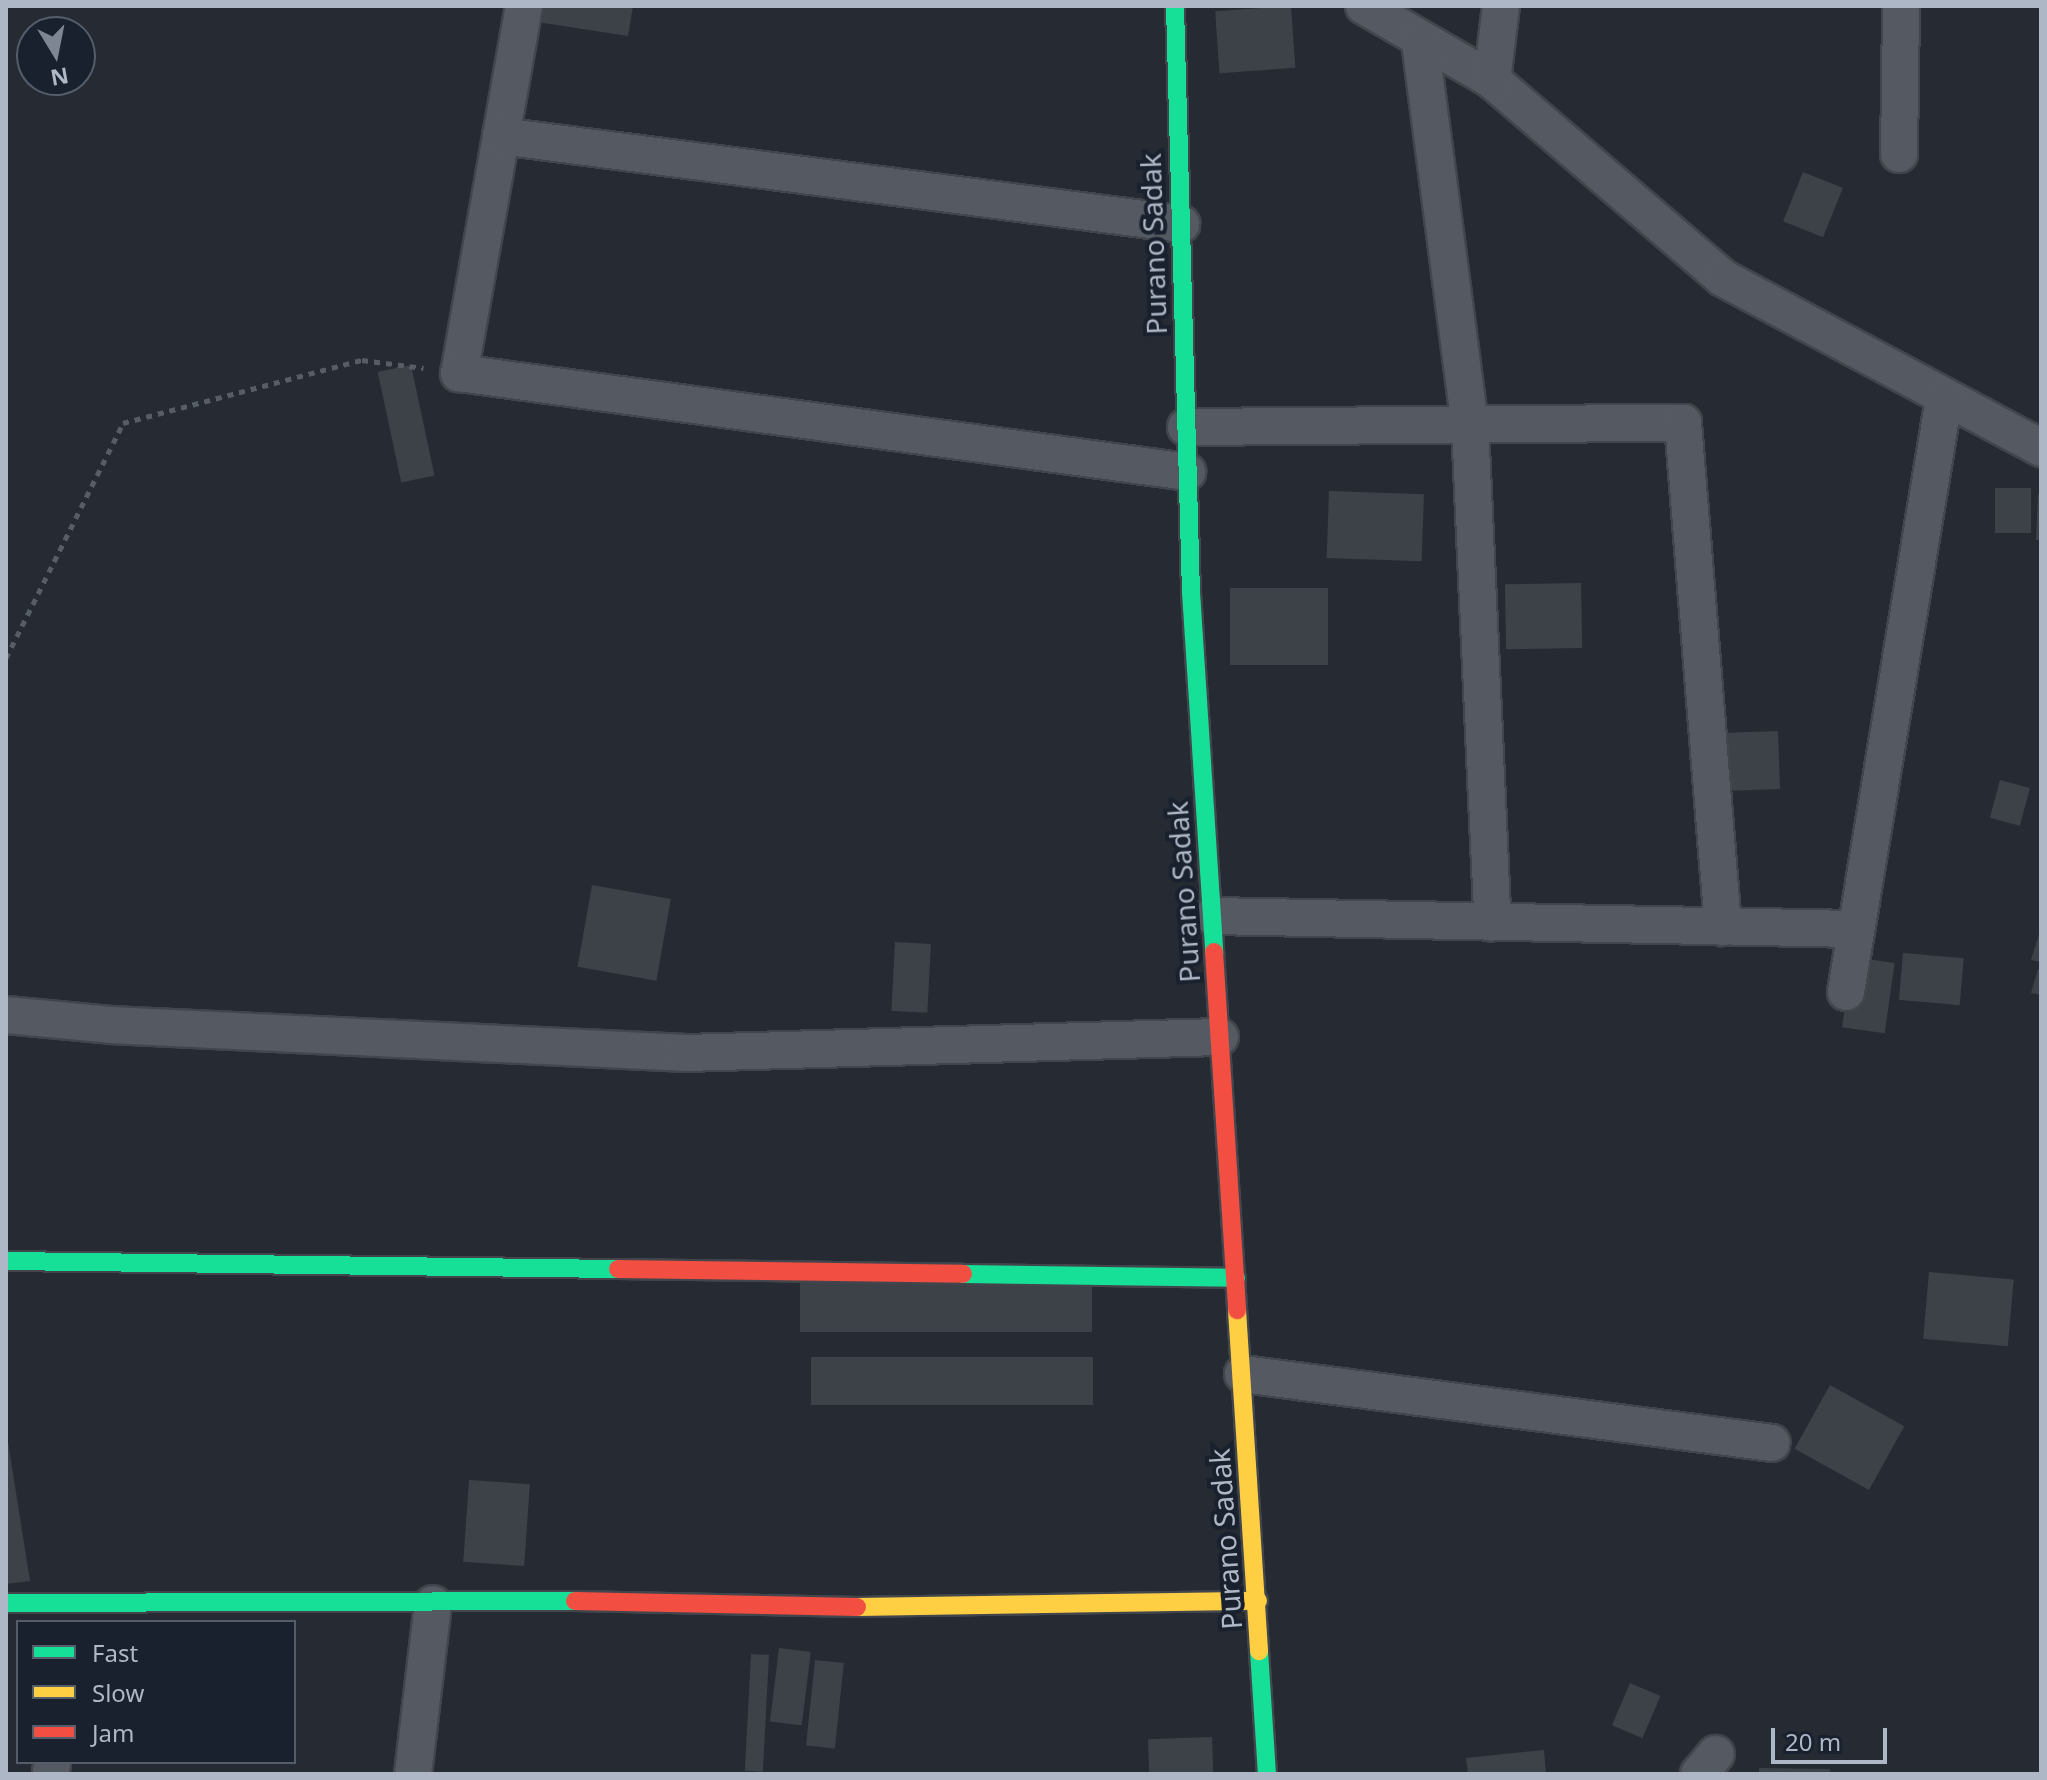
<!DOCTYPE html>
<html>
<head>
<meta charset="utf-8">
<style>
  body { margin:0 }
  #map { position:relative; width:2047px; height:1780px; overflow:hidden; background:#262b33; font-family:"Noto Sans",sans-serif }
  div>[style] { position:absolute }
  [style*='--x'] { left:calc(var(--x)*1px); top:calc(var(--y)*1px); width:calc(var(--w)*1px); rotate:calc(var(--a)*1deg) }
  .building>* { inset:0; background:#3d4249; transform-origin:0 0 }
  .path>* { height:5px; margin-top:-2.5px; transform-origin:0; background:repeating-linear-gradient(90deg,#575d64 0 6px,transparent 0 12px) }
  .roads { filter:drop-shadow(2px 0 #42464c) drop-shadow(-2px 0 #42464c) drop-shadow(0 2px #42464c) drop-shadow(0 -2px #42464c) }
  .street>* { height:36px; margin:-18px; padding:0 18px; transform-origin:18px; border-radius:18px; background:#555a62 }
  .fast>* { height:18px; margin:-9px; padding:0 9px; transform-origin:9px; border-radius:9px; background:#16e098 }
  .slow>* { height:18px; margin:-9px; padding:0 9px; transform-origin:9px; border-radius:9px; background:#ffcf43 }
  .jam>* { height:18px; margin:-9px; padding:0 9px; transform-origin:9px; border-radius:9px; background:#f24e42 }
  span { translate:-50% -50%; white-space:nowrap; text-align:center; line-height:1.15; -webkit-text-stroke:8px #19212e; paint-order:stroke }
  .street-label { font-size:28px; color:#aeb7c6 }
  .frame { position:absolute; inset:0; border:8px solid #aeb7c6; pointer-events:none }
  .legend { position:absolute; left:16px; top:1620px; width:280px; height:144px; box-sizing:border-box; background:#19212e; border:2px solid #555d6b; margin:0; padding:10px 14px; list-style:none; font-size:24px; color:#aeb7c6 }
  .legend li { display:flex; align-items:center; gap:16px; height:40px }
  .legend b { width:40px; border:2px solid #555d6b }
  .north { position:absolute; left:16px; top:16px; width:80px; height:80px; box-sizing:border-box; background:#19212e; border:2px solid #555d6b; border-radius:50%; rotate:170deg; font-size:22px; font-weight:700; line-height:32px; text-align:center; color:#aeb7c6 }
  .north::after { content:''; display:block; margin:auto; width:28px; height:36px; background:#7e8693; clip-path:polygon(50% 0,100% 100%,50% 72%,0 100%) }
  .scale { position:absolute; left:1771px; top:1728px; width:116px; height:36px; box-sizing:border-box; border:4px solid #aeb7c6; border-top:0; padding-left:10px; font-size:24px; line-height:28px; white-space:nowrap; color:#aeb7c6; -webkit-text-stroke:6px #19212e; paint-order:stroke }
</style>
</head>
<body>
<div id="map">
  <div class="building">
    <i style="clip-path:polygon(533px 6px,633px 6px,628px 36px,531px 21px)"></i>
    <i style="left:1291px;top:6px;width:62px;height:76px;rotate:86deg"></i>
    <i style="left:1803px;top:172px;width:43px;height:53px;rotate:22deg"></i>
    <i style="left:411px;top:365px;width:113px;height:34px;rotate:78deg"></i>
    <i style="left:1995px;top:488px;width:36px;height:45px"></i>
    <i style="left:1329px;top:491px;width:95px;height:67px;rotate:2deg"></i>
    <i style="clip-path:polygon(2038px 494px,2041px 495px,2041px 540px,2036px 540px)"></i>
    <i style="left:1581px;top:583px;width:65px;height:76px;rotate:89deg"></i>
    <i style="left:1328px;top:588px;width:77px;height:98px;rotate:90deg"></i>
    <i style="left:1778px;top:731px;width:58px;height:58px;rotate:88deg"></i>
    <i style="left:2000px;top:780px;width:31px;height:39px;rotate:15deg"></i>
    <i style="left:592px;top:885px;width:80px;height:83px;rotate:10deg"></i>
    <i style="clip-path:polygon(2041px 928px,2041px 962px,2031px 960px)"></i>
    <i style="left:895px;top:942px;width:36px;height:69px;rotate:3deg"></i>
    <i style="left:1903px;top:953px;width:61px;height:47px;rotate:5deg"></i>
    <i style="left:1852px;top:957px;width:43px;height:71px;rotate:8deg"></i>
    <i style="clip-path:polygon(2038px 969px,2041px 970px,2041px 995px,2031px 993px)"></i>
    <i style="left:1929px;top:1272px;width:85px;height:67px;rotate:5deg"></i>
    <i style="left:800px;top:1278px;width:292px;height:54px"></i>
    <i style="left:1093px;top:1357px;width:48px;height:282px;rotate:90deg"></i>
    <i style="left:1830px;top:1385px;width:85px;height:73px;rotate:29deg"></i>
    <i style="clip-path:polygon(8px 1442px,30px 1581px,6px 1584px,6px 1443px)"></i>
    <i style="left:469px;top:1480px;width:61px;height:82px;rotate:4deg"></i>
    <i style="left:779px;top:1648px;width:32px;height:74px;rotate:7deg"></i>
    <i style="left:751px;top:1654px;width:18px;height:117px;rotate:3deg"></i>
    <i style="left:815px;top:1660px;width:29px;height:86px;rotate:6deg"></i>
    <i style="left:1630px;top:1683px;width:33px;height:46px;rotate:23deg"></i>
    <i style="left:1212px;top:1737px;width:37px;height:64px;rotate:88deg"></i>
    <i style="clip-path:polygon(1544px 1750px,1546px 1774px,1468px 1774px,1466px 1758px)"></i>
    <i style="clip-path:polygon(1759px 1768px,1830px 1769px,1830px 1774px,1759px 1774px)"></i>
  </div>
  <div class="path">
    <i style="--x:6;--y:658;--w:263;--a:-63.5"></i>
    <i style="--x:123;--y:423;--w:247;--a:-14.8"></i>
    <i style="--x:362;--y:360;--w:62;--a:7.5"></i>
  </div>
  <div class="roads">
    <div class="street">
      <i style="--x:524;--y:6;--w:373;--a:100"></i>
      <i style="--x:459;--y:373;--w:735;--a:7.74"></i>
      <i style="--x:1364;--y:6;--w:148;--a:30"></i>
      <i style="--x:1492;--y:80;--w:304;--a:40.6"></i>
      <i style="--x:1723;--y:278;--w:361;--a:28.1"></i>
      <i style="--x:1420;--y:41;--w:387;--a:82.6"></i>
      <i style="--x:1470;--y:425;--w:498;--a:87.4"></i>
      <i style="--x:1492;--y:80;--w:75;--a:-83.1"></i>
      <i style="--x:501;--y:136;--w:686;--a:7.37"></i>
      <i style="--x:1899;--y:154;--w:148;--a:-89.2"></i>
      <i style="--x:1186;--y:427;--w:497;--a:-0.5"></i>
      <i style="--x:1683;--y:423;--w:506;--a:85.46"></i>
      <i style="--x:1212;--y:916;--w:644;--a:1.16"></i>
      <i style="--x:1846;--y:992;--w:601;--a:-80.62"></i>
      <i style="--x:6;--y:1015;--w:105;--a:5.4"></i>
      <i style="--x:111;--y:1025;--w:576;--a:2.79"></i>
      <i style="--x:686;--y:1053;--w:534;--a:-1.72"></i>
      <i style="--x:1243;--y:1374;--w:533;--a:7.43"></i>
      <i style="--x:51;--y:1774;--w:12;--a:-85"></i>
      <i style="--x:413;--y:1774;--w:171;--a:-83.3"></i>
      <i style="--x:1699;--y:1774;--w:26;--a:-50"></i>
    </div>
    <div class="fast">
      <i style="--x:1175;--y:6;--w:586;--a:88.44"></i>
      <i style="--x:1191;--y:592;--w:361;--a:86.3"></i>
      <i style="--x:6;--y:1261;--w:612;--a:0.75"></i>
      <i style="--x:963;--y:1274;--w:273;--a:0.8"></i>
      <i style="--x:6;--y:1603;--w:569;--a:-0.2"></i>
      <i style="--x:1259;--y:1651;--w:123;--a:86.3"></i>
    </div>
    <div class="slow">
      <i style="--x:1237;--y:1310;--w:342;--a:86.3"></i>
      <i style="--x:857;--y:1607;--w:401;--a:-0.9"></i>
    </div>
    <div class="jam">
      <i style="--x:1214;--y:952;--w:359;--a:86.3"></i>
      <i style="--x:618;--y:1269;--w:345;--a:0.8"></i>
      <i style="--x:575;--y:1601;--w:282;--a:1.2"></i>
    </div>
  </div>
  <div class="street-label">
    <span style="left:1153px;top:244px;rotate:-92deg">Purano Sadak</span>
    <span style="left:1183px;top:892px;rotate:-94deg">Purano Sadak</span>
    <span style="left:1225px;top:1539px;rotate:-94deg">Purano Sadak</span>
  </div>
  <div class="frame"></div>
  <ul class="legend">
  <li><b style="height:10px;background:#16e098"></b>Fast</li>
  <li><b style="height:10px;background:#ffcf43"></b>Slow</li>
  <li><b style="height:10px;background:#f24e42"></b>Jam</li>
  </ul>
  <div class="north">N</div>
  <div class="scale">20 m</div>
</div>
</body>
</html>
